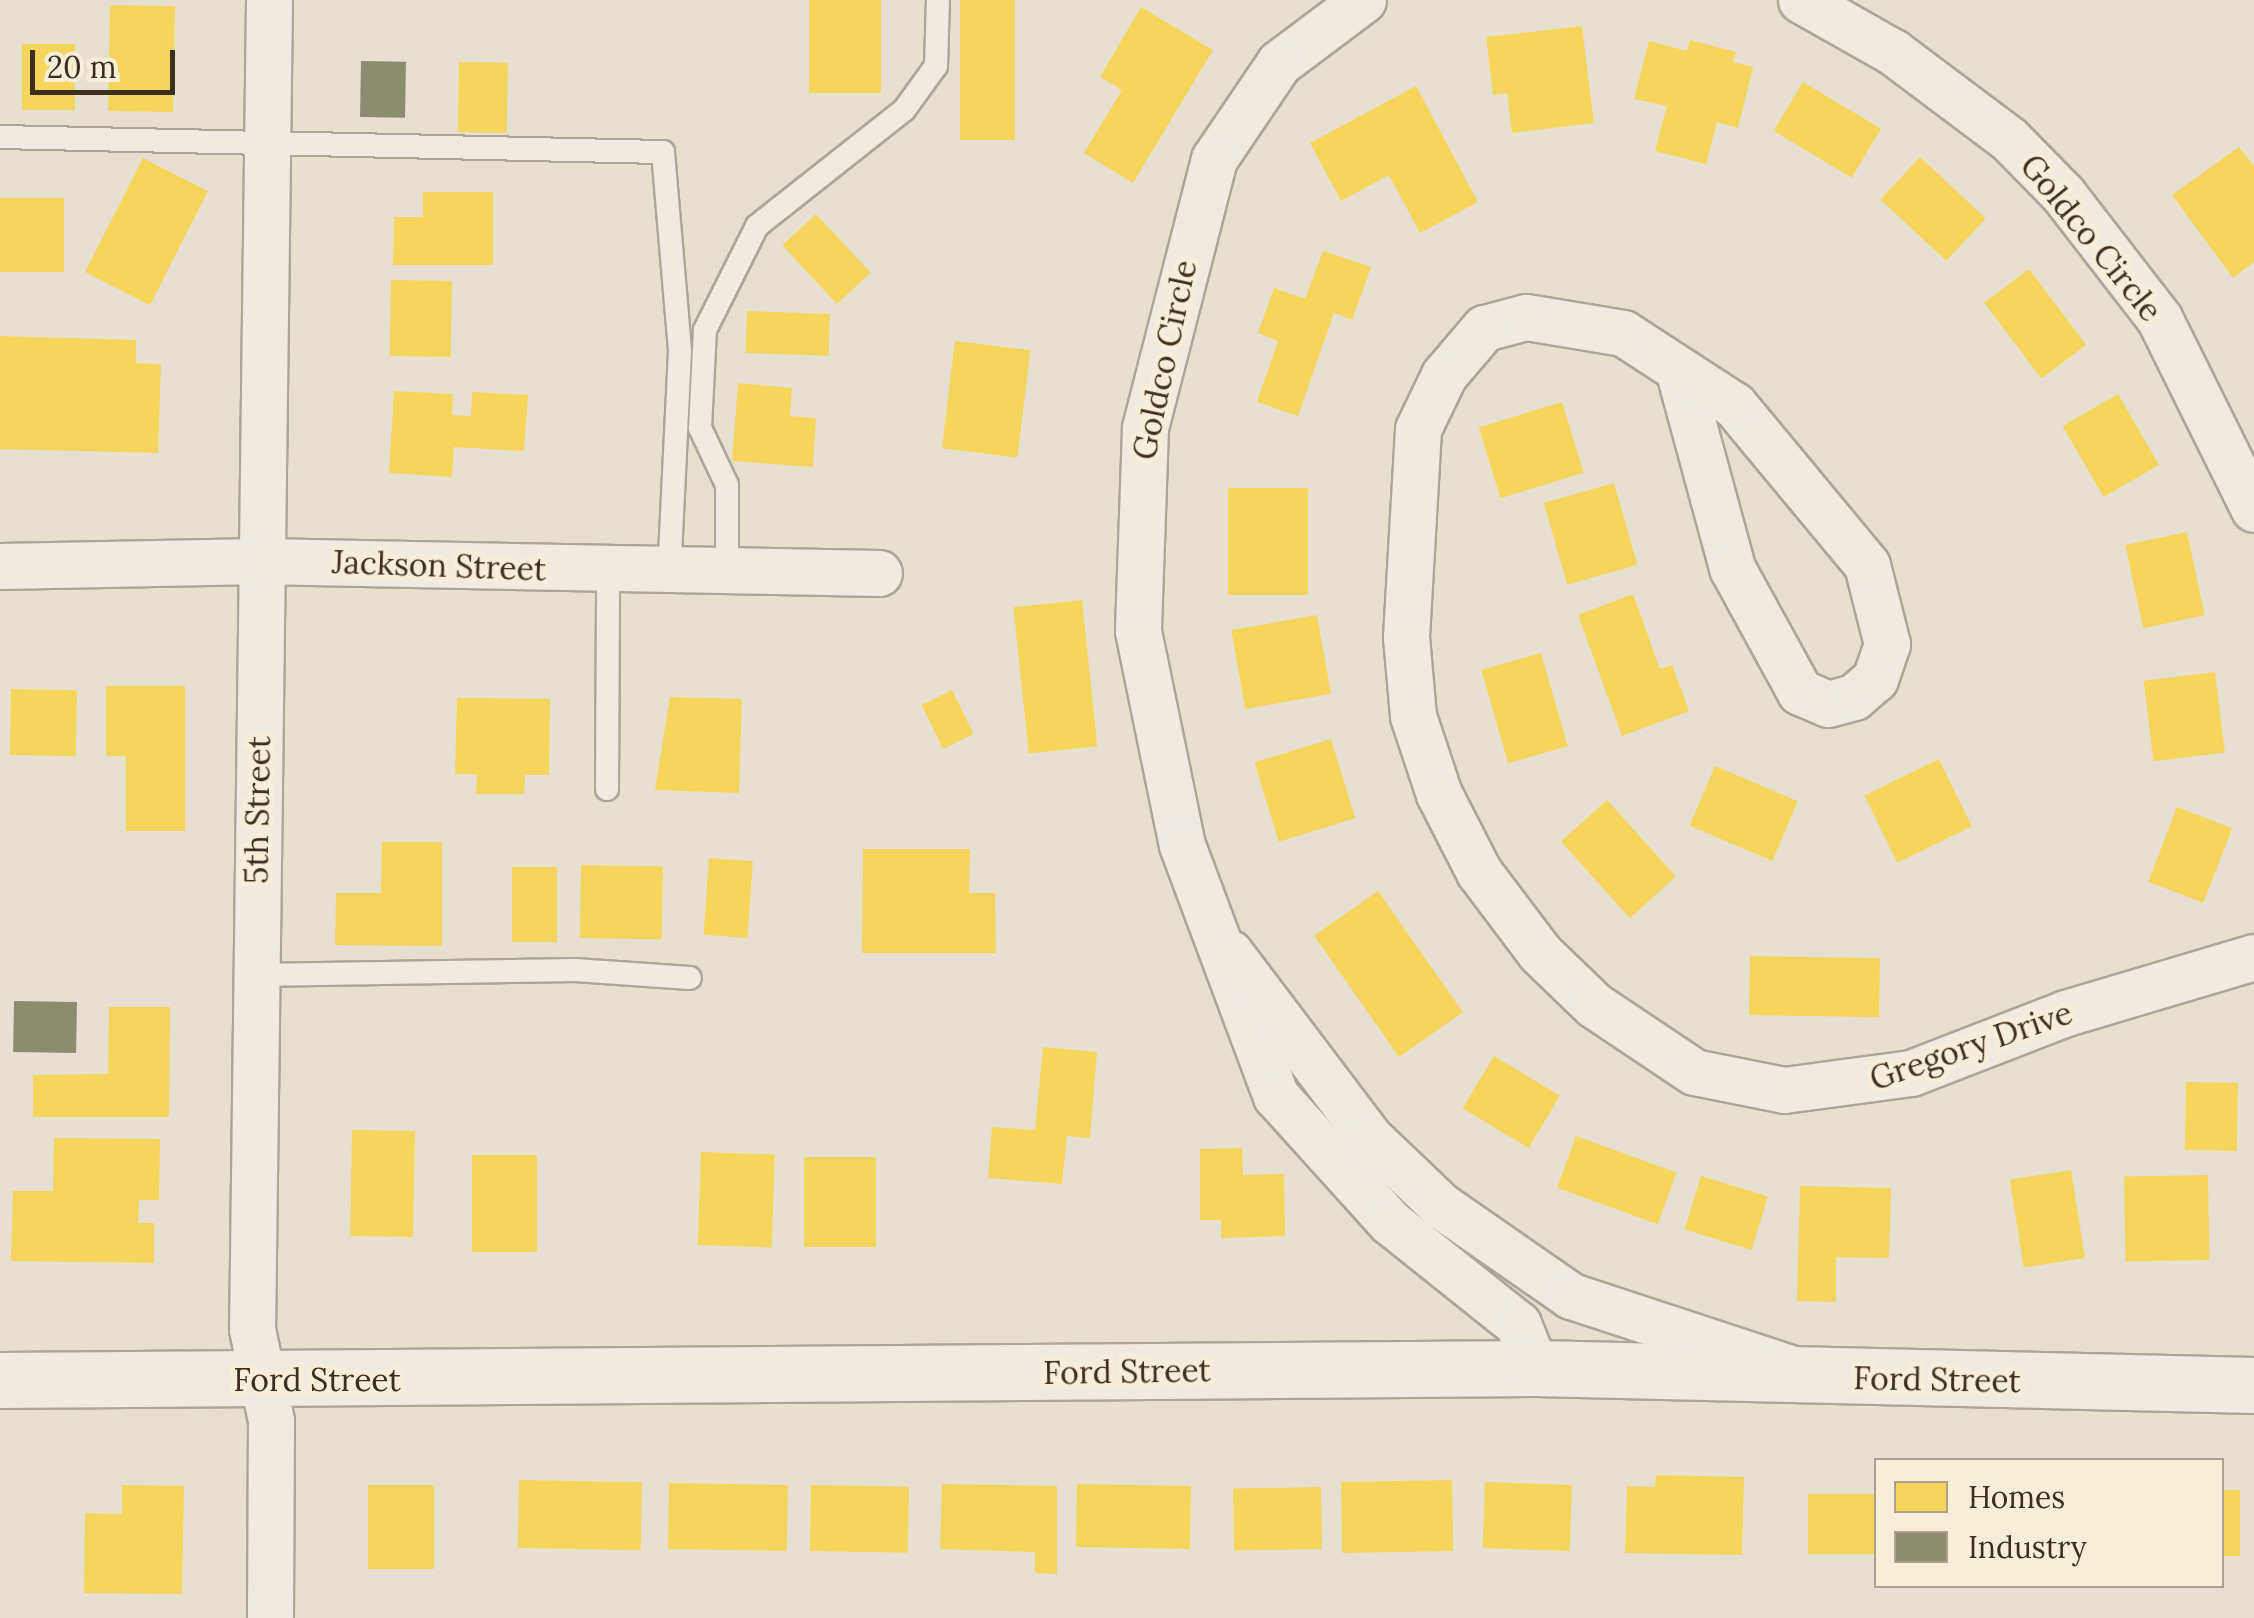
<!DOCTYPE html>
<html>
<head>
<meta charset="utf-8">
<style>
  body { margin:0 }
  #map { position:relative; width:2254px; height:1618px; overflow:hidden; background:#e7e0d1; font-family:Lora,serif }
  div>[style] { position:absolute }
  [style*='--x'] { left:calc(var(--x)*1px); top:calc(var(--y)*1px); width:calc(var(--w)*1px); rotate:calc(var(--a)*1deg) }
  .homes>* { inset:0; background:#f6d55c; transform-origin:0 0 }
  .industry>* { inset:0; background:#8c8c6e; transform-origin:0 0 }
  .roads { filter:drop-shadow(2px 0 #ada599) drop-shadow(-2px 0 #ada599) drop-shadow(0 2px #ada599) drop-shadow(0 -2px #ada599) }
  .lane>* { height:22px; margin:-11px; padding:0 11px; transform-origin:11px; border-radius:11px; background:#efebe3 }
  .street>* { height:45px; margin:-22.5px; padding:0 22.5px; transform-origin:22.5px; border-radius:22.5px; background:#efebe3 }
  .secondary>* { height:55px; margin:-27.5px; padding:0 27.5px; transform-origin:27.5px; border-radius:27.5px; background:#efebe3 }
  span { translate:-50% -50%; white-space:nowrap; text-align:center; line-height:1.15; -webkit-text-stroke:10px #f7eed8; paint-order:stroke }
  .street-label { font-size:32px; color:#3d2e20 }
  .legend { position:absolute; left:1874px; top:1458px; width:350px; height:130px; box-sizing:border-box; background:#f7eed8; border:2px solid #ada18e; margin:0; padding:12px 18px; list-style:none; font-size:30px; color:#3d2e20 }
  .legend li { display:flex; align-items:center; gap:20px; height:50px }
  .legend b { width:50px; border:2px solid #ada18e }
  .scale { position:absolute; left:30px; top:50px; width:145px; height:45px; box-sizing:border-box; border:5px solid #3d2e20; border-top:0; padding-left:12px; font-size:30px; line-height:35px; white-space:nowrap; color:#3d2e20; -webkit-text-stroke:8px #f7eed8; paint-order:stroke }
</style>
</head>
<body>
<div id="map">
  <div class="homes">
    <i style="left:809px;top:0;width:72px;height:93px"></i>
    <i style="left:960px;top:0;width:55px;height:140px"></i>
    <i style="left:110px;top:5px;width:65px;height:106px;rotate:1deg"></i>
    <i style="clip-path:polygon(1141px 7px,1213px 50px,1133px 183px,1084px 153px,1122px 90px,1100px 77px)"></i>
    <i style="clip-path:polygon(1582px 26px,1594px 123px,1512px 133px,1507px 93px,1493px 95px,1486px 37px)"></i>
    <i style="clip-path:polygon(1690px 40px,1736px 52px,1733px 62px,1753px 67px,1738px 128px,1717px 122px,1706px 164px,1655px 151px,1667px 106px,1634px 99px,1649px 41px,1687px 51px)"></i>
    <i style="left:22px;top:44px;width:53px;height:66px"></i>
    <i style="left:459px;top:62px;width:49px;height:70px;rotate:1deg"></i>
    <i style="left:1803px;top:82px;width:91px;height:57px;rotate:31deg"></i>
    <i style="clip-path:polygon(1416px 86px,1478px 202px,1420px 233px,1389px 175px,1341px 201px,1310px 143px)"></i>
    <i style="clip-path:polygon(2239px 147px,2254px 166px,2254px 262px,2233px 278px,2172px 195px)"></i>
    <i style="left:1920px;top:157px;width:90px;height:58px;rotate:43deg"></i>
    <i style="left:143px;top:158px;width:73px;height:128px;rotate:27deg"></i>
    <i style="clip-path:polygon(423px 192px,493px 192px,493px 265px,393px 265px,394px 217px,423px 217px)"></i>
    <i style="left:0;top:198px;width:64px;height:74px"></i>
    <i style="left:816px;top:214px;width:80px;height:46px;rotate:47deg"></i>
    <i style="clip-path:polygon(1323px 251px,1371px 267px,1352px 320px,1334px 313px,1298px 416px,1257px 402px,1278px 341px,1258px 333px,1274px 288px,1305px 299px)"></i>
    <i style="left:2029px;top:269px;width:95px;height:56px;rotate:53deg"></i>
    <i style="left:391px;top:280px;width:61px;height:76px;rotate:1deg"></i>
    <i style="left:747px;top:311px;width:83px;height:42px;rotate:2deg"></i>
    <i style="clip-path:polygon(0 336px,136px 340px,136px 363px,161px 364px,158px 453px,0 449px)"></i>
    <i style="left:955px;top:341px;width:76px;height:108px;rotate:7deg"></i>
    <i style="clip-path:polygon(738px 383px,792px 388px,790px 416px,816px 418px,813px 467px,732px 461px)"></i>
    <i style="clip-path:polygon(394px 391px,453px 394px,452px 415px,471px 416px,472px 392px,528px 395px,524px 451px,454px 447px,452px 477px,389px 473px)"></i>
    <i style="left:2118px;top:394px;width:82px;height:64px;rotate:60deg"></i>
    <i style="left:1562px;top:402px;width:74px;height:87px;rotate:73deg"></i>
    <i style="left:1614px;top:483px;width:85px;height:73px;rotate:74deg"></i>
    <i style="left:1228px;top:488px;width:80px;height:107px"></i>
    <i style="left:2187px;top:532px;width:85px;height:63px;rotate:78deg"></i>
    <i style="clip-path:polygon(1633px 594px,1660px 669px,1672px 665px,1689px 711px,1622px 736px,1578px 615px)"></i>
    <i style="left:1082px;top:600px;width:147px;height:69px;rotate:84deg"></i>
    <i style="left:1317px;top:615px;width:80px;height:87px;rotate:80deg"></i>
    <i style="left:1541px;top:653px;width:97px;height:62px;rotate:74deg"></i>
    <i style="left:2215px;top:672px;width:81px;height:72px;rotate:83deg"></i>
    <i style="clip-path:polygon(106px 686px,185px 686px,185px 831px,126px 831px,126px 756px,106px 756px)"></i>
    <i style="left:11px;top:689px;width:66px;height:66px;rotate:1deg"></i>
    <i style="left:952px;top:690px;width:49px;height:34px;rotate:64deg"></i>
    <i style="clip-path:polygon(670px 697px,742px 699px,739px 793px,655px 790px)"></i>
    <i style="clip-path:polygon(457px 698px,550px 699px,549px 775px,525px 775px,524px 794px,476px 794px,477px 774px,455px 774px)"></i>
    <i style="left:1331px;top:739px;width:83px;height:80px;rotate:73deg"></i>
    <i style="left:1939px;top:759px;width:75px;height:83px;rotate:64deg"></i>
    <i style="left:1715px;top:766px;width:90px;height:65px;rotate:23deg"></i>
    <i style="left:1607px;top:800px;width:103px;height:62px;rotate:48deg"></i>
    <i style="left:2177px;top:807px;width:59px;height:80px;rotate:21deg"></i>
    <i style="clip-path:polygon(382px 842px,442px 842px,442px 946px,335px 945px,336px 893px,381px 893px)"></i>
    <i style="clip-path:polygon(863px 849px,970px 849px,969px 893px,995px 893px,996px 953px,862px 953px)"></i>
    <i style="left:709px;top:858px;width:44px;height:77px;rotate:4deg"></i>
    <i style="left:581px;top:865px;width:82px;height:73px;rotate:1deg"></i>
    <i style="left:512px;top:867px;width:45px;height:75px"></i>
    <i style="left:1378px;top:891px;width:148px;height:78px;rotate:55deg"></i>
    <i style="left:1750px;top:956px;width:130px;height:59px;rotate:1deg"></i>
    <i style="clip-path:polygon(109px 1007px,170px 1007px,169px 1117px,33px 1117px,33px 1075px,108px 1074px)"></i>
    <i style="clip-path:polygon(1043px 1047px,1097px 1052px,1090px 1138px,1067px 1136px,1062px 1184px,988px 1178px,992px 1127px,1035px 1130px)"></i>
    <i style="left:1494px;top:1056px;width:77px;height:61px;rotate:31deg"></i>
    <i style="left:2186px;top:1082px;width:52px;height:68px;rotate:1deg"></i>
    <i style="left:352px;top:1130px;width:63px;height:106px;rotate:1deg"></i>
    <i style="left:1576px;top:1136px;width:107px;height:55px;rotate:20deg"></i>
    <i style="clip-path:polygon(54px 1138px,160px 1139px,159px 1200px,139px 1200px,138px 1223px,154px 1223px,154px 1263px,11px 1261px,13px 1191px,53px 1191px)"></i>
    <i style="clip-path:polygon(1242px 1148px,1243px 1175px,1284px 1174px,1285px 1236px,1221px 1238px,1221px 1220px,1200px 1220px,1200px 1149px)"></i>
    <i style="left:701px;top:1152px;width:74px;height:93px;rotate:2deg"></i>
    <i style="left:472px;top:1155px;width:65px;height:97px"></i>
    <i style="left:804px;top:1157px;width:72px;height:90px"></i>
    <i style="left:2071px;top:1170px;width:89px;height:62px;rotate:81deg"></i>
    <i style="left:2208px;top:1175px;width:85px;height:84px;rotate:89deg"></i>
    <i style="left:1701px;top:1176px;width:70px;height:56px;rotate:17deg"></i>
    <i style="clip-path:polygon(1800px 1186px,1891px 1188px,1889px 1258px,1836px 1257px,1836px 1302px,1797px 1301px)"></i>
    <i style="clip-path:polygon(1656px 1475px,1744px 1477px,1742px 1555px,1625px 1553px,1627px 1486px,1655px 1487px)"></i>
    <i style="left:519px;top:1480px;width:123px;height:68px;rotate:1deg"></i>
    <i style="left:1452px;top:1480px;width:71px;height:111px;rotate:89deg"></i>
    <i style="left:1485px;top:1482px;width:87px;height:66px;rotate:2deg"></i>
    <i style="clip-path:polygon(942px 1484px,1057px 1486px,1057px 1574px,1035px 1573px,1035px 1552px,940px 1549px)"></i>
    <i style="left:1077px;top:1484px;width:114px;height:63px;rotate:1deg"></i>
    <i style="clip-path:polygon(122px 1485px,184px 1486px,182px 1594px,84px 1593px,85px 1513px,122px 1514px)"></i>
    <i style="left:368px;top:1485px;width:66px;height:84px"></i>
    <i style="left:788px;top:1485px;width:66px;height:119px;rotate:91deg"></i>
    <i style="left:811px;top:1485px;width:98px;height:66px;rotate:1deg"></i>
    <i style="left:1321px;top:1487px;width:62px;height:88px;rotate:89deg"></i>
    <i style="left:2222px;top:1490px;width:18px;height:66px"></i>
    <i style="left:1808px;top:1494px;width:68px;height:60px"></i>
  </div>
  <div class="industry">
    <i style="left:361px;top:61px;width:45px;height:56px;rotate:1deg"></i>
    <i style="left:14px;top:1001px;width:63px;height:51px;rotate:1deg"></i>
  </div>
  <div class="roads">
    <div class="lane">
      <i style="--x:0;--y:137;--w:663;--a:1.3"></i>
      <i style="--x:663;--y:152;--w:200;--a:85.1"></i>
      <i style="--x:680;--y:351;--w:221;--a:92.8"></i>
      <i style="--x:727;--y:572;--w:87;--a:-90"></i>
      <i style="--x:727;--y:485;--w:63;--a:-115.3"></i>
      <i style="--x:700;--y:428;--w:98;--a:-87.1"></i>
      <i style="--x:705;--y:330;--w:116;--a:-63.4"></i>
      <i style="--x:757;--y:226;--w:187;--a:-38.3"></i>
      <i style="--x:904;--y:110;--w:54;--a:-54"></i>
      <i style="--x:936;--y:66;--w:66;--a:-88.3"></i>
      <i style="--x:607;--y:789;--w:218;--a:-89.7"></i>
      <i style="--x:256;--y:975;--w:319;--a:-0.9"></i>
      <i style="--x:575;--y:970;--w:115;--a:4"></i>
    </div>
    <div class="street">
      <i style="--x:269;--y:0;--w:1329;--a:90.73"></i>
      <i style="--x:252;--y:1329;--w:94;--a:78.3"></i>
      <i style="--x:271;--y:1421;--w:197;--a:90.3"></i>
      <i style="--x:1363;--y:0;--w:105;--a:143.1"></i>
      <i style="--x:1279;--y:63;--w:116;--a:124.1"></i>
      <i style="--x:1214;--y:159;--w:278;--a:104.4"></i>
      <i style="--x:1145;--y:428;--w:203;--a:92"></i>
      <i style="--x:1138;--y:631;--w:218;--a:78.4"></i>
      <i style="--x:1182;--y:845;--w:268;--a:69.5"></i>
      <i style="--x:1276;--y:1096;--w:170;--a:47.9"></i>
      <i style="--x:1390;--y:1222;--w:164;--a:38.6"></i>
      <i style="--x:1518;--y:1324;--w:48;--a:67.8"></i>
      <i style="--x:1801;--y:0;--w:106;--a:29.5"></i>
      <i style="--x:1893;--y:52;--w:145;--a:36.9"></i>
      <i style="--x:2009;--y:139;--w:77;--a:45.5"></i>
      <i style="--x:2063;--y:194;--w:157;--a:52.3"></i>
      <i style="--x:2159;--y:318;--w:213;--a:63.6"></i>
      <i style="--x:1680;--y:376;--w:199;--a:74.8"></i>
      <i style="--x:1732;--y:568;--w:141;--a:61.3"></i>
      <i style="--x:1800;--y:692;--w:30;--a:23"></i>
      <i style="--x:1828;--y:704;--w:27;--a:-15"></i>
      <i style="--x:1854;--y:697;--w:28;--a:-41"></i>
      <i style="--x:1875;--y:679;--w:37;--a:-71"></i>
      <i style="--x:1887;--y:644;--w:81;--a:-104.2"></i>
      <i style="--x:1867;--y:565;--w:208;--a:-129.7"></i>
      <i style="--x:1734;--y:405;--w:132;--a:-147"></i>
      <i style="--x:1623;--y:333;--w:98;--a:-170.6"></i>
      <i style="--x:1526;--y:317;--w:43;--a:165.3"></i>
      <i style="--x:1484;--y:328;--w:62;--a:130.4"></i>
      <i style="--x:1444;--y:375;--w:60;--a:115.7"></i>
      <i style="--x:1418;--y:429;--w:208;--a:93.3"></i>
      <i style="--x:1406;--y:637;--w:79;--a:84.9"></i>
      <i style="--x:1413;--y:716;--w:82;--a:71.6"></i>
      <i style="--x:1439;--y:794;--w:88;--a:62.9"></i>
      <i style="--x:1479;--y:872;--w:101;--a:53"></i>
      <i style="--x:1540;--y:953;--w:75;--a:43.9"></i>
      <i style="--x:1594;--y:1005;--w:120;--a:33.8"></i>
      <i style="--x:1694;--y:1072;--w:92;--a:11.3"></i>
      <i style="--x:1784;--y:1090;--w:128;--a:-7.6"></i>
      <i style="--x:1911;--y:1073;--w:166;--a:-21.2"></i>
      <i style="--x:2066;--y:1013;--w:196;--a:-16.6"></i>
      <i style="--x:0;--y:566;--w:260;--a:-1.1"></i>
      <i style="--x:260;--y:561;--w:619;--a:1.11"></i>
      <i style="--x:1230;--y:953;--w:232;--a:52.9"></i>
      <i style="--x:1370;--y:1138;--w:97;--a:43.7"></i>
      <i style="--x:1440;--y:1205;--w:160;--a:34.8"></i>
      <i style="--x:1571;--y:1296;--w:231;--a:18.2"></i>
    </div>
    <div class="secondary">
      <i style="--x:0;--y:1380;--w:1536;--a:-0.45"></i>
      <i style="--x:1536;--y:1368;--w:718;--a:1.36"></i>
    </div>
  </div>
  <div class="street-label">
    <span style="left:2091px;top:238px;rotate:51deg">Goldco Circle</span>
    <span style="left:1165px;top:360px;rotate:-78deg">Goldco Circle</span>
    <span style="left:439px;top:566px;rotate:2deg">Jackson Street</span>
    <span style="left:258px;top:810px;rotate:-89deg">5th Street</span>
    <span style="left:1971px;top:1046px;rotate:-19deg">Gregory Drive</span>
    <span style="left:1127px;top:1372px;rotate:-1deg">Ford Street</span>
    <span style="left:317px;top:1380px">Ford Street</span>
    <span style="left:1937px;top:1380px;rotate:1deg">Ford Street</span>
  </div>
  <ul class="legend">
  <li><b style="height:28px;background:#f6d55c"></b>Homes</li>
  <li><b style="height:28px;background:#8c8c6e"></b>Industry</li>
  </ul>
  <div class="scale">20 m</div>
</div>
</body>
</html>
